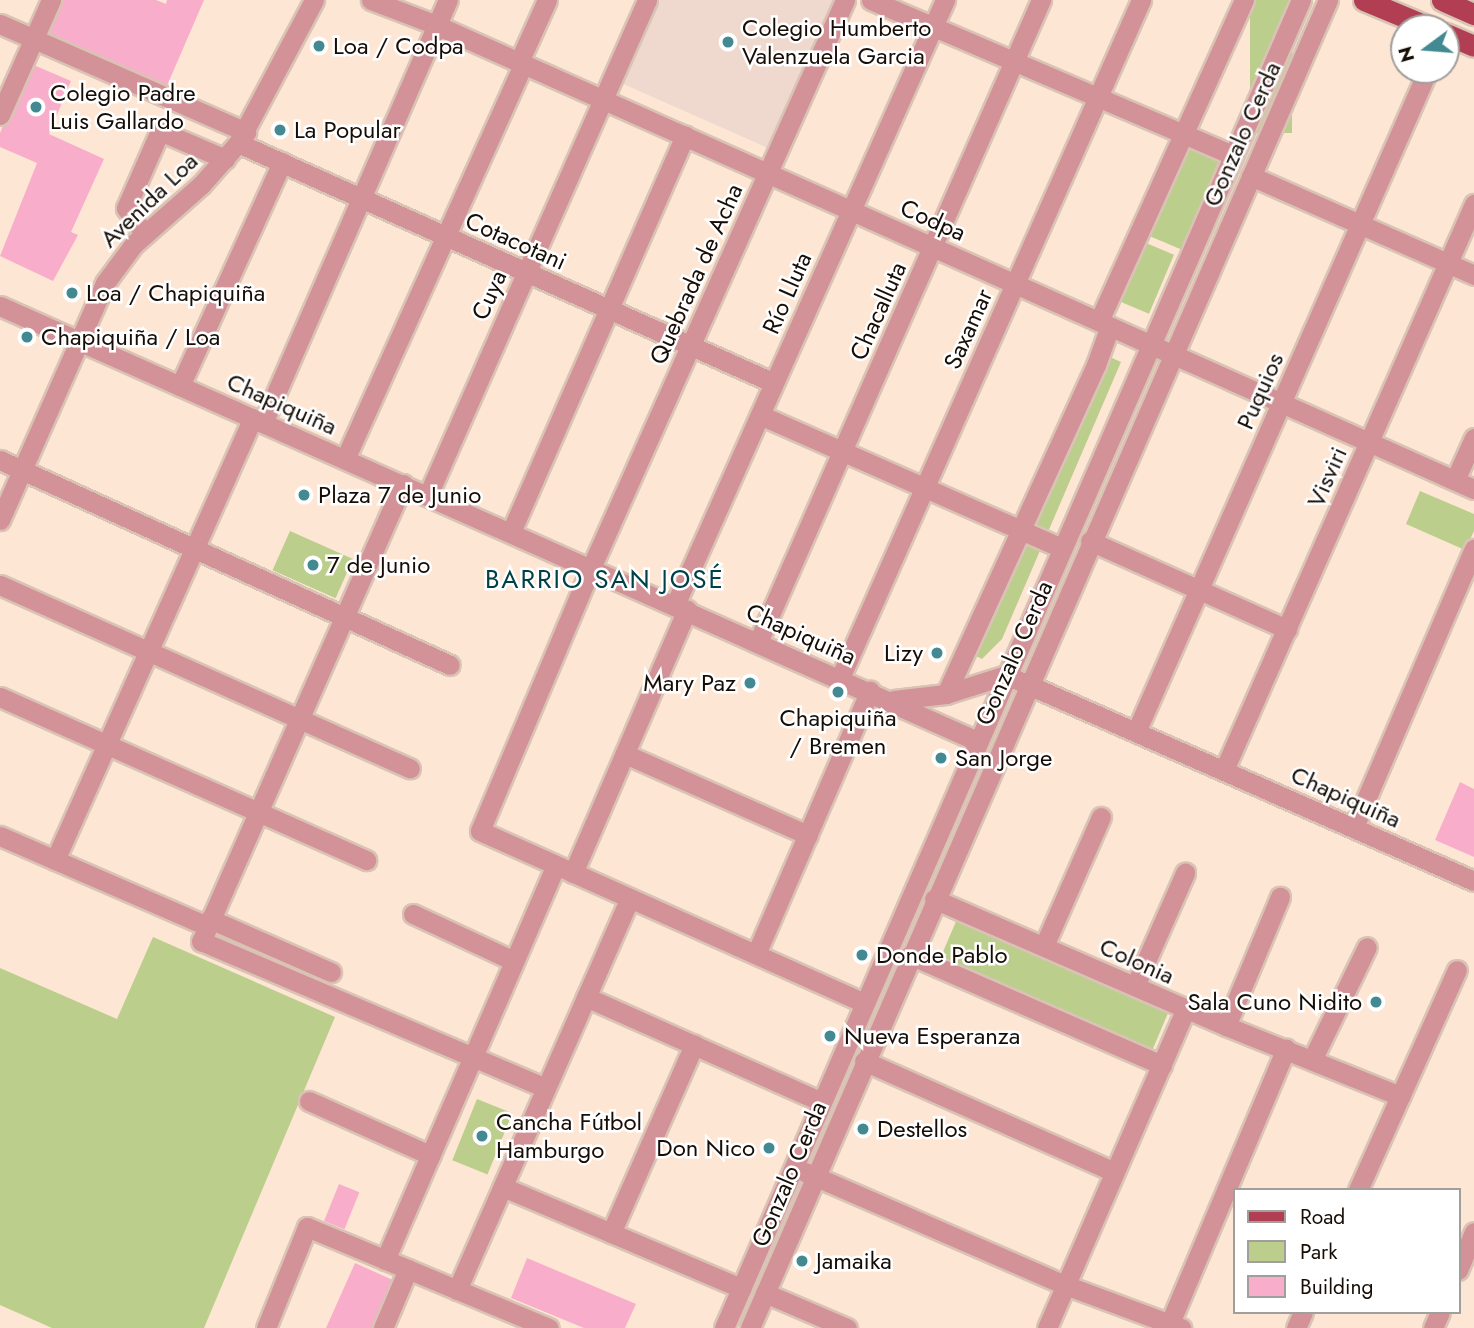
<!DOCTYPE html>
<html>
<head>
<meta charset="utf-8">
<style>
  body { margin:0 }
  #map { position:relative; width:1474px; height:1328px; overflow:hidden; background:#fee6d5; font-family:Jost,sans-serif }
  div>[style] { position:absolute }
  [style*='--x'] { left:calc(var(--x)*1px); top:calc(var(--y)*1px); width:calc(var(--w)*1px); rotate:calc(var(--a)*1deg) }
  .education>* { inset:0; background:#efd8cd }
  .green>* { inset:0; background:#bbce8c; transform-origin:0 0 }
  .building>* { inset:0; background:#f8aeca; transform-origin:0 0 }
  .roads { filter:drop-shadow(2px 0 #d9c3b4) drop-shadow(-2px 0 #d9c3b4) drop-shadow(0 2px #d9c3b4) drop-shadow(0 -2px #d9c3b4) }
  .minor>* { height:19px; margin:-9.5px; padding:0 9.5px; transform-origin:9.5px; border-radius:9.5px; background:#d39198 }
  .major>* { height:21px; margin:-10.5px; padding:0 10.5px; transform-origin:10.5px; border-radius:10.5px; background:#b23e54 }
  .dots>* { width:19px; height:19px; translate:-50% -50%; box-sizing:border-box; border:4px solid #fff; border-radius:50% }
  span { translate:-50% -50%; white-space:nowrap; text-align:center; line-height:1.15; -webkit-text-stroke:5px #fff; paint-order:stroke }
  .poi-label { font-size:24px; color:#160d06 }
  .left { translate:0 -50%; text-align:left }
  .right { translate:-100% -50%; text-align:right }
  .street-label { font-size:24px; color:#160d06 }
  .neighbourhood-label { font-size:26px; color:#004148; letter-spacing:2px }
  .legend { position:absolute; left:1233px; top:1188px; width:228px; height:126px; box-sizing:border-box; background:#fff; border:2px solid #a29e9b; margin:0; padding:9px 12px; list-style:none; font-size:21px; color:#160d06 }
  .legend li { display:flex; align-items:center; gap:14px; height:35px }
  .legend b { width:35px; border:2px solid #a29e9b }
  .north { position:absolute; left:1390px; top:14px; width:70px; height:70px; box-sizing:border-box; background:#fff; border:2px solid #a29e9b; border-radius:50%; rotate:254deg; font-size:19px; font-weight:700; line-height:28px; text-align:center; color:#160d06 }
  .north::after { content:''; display:block; margin:auto; width:24px; height:32px; background:#428992; clip-path:polygon(50% 0,100% 100%,50% 72%,0 100%) }
</style>
</head>
<body>
<div id="map">
  <div class="education">
    <i style="clip-path:polygon(658px 0,835px 0,770px 149px,621px 83px)"></i>
  </div>
  <div class="green">
    <i style="left:1250px;top:0;width:42px;height:133px"></i>
    <i style="left:1187px;top:139px;width:38px;height:104px;rotate:23deg"></i>
    <i style="left:1139px;top:240px;width:38px;height:64px;rotate:23deg"></i>
    <i style="clip-path:polygon(1092px 349px,1121px 362px,1002px 639px,982px 659px,962px 649px)"></i>
    <i style="clip-path:polygon(1420px 491px,1474px 514px,1474px 531px,1465px 550px,1406px 524px)"></i>
    <i style="left:290px;top:531px;width:69px;height:43px;rotate:24deg"></i>
    <i style="left:957px;top:919px;width:231px;height:52px;rotate:23deg"></i>
    <i style="clip-path:polygon(153px 937px,335px 1017px,204px 1328px,52px 1328px,0 1305px,0 968px,117px 1019px)"></i>
    <i style="left:477px;top:1099px;width:38px;height:66px;rotate:22deg"></i>
  </div>
  <div class="building">
    <i style="clip-path:polygon(57px 0,156px 0,166px 4px,167px 0,204px 0,166px 88px,42px 33px)"></i>
    <i style="clip-path:polygon(29px 63px,71px 81px,49px 134px,104px 159px,71px 232px,78px 235px,53px 281px,0 256px,37px 163px,0 147px,0 133px)"></i>
    <i style="clip-path:polygon(1460px 782px,1474px 789px,1474px 857px,1435px 840px)"></i>
    <i style="left:339px;top:1184px;width:22px;height:40px;rotate:22deg"></i>
    <i style="clip-path:polygon(527px 1258px,636px 1304px,625px 1328px,584px 1328px,511px 1298px)"></i>
    <i style="clip-path:polygon(355px 1263px,395px 1281px,372px 1328px,326px 1328px)"></i>
  </div>
  <div class="roads">
    <div class="minor">
      <i style="--x:371;--y:0;--w:70;--a:21"></i>
      <i style="--x:436;--y:25;--w:1137;--a:24.09"></i>
      <i style="--x:845;--y:0;--w:622;--a:114.09"></i>
      <i style="--x:591;--y:568;--w:285;--a:112.9"></i>
      <i style="--x:480;--y:831;--w:419;--a:24.1"></i>
      <i style="--x:871;--y:0;--w:394;--a:23.2"></i>
      <i style="--x:0;--y:24;--w:269;--a:23.7"></i>
      <i style="--x:519;--y:62;--w:68;--a:-65.7"></i>
      <i style="--x:0;--y:115;--w:126;--a:-66.1"></i>
      <i style="--x:238;--y:143;--w:587;--a:24.12"></i>
      <i style="--x:1251;--y:176;--w:244;--a:23.9"></i>
      <i style="--x:144;--y:233;--w:31;--a:-126"></i>
      <i style="--x:126;--y:208;--w:84;--a:-66.2"></i>
      <i style="--x:160;--y:131;--w:71;--a:23.3"></i>
      <i style="--x:0;--y:306;--w:1069;--a:24"></i>
      <i style="--x:1099;--y:321;--w:352;--a:-65.7"></i>
      <i style="--x:180;--y:386;--w:246;--a:-65.5"></i>
      <i style="--x:760;--y:415;--w:330;--a:23.8"></i>
      <i style="--x:263;--y:423;--w:462;--a:-66.4"></i>
      <i style="--x:345;--y:459;--w:433;--a:-65.7"></i>
      <i style="--x:0;--y:460;--w:494;--a:24.5"></i>
      <i style="--x:1455;--y:480;--w:46;--a:-65.7"></i>
      <i style="--x:403;--y:484;--w:500;--a:113.8"></i>
      <i style="--x:201;--y:941;--w:374;--a:23.1"></i>
      <i style="--x:428;--y:495;--w:541;--a:-66.13"></i>
      <i style="--x:0;--y:520;--w:259;--a:-66.1"></i>
      <i style="--x:105;--y:283;--w:49;--a:-53.4"></i>
      <i style="--x:134;--y:244;--w:89;--a:-41.4"></i>
      <i style="--x:201;--y:185;--w:56;--a:-48.6"></i>
      <i style="--x:238;--y:143;--w:162;--a:-62"></i>
      <i style="--x:511;--y:532;--w:433;--a:-66.3"></i>
      <i style="--x:1090;--y:541;--w:216;--a:24.1"></i>
      <i style="--x:0;--y:585;--w:449;--a:24.1"></i>
      <i style="--x:675;--y:605;--w:663;--a:-65.95"></i>
      <i style="--x:758;--y:642;--w:702;--a:-66.21"></i>
      <i style="--x:840;--y:678;--w:742;--a:-66.06"></i>
      <i style="--x:946;--y:694;--w:362;--a:-65.5"></i>
      <i style="--x:1096;--y:365;--w:41;--a:-70.3"></i>
      <i style="--x:0;--y:697;--w:401;--a:24"></i>
      <i style="--x:894;--y:700;--w:52;--a:-6.6"></i>
      <i style="--x:946;--y:694;--w:63;--a:-17.6"></i>
      <i style="--x:1006;--y:675;--w:511;--a:23.76"></i>
      <i style="--x:1136;--y:732;--w:724;--a:-66.2"></i>
      <i style="--x:625;--y:754;--w:200;--a:23.9"></i>
      <i style="--x:1224;--y:770;--w:619;--a:-66.17"></i>
      <i style="--x:1354;--y:827;--w:303;--a:-66.7"></i>
      <i style="--x:0;--y:836;--w:226;--a:23.5"></i>
      <i style="--x:55;--y:860;--w:484;--a:-65.9"></i>
      <i style="--x:573;--y:873;--w:287;--a:-66.6"></i>
      <i style="--x:934;--y:899;--w:318;--a:23.5"></i>
      <i style="--x:1226;--y:1026;--w:188;--a:21.9"></i>
      <i style="--x:413;--y:914;--w:111;--a:25"></i>
      <i style="--x:210;--y:919;--w:132;--a:23.7"></i>
      <i style="--x:1044;--y:946;--w:141;--a:-66.2"></i>
      <i style="--x:756;--y:954;--w:287;--a:-66.6"></i>
      <i style="--x:910;--y:955;--w:275;--a:23.6"></i>
      <i style="--x:1135;--y:986;--w:124;--a:-66.1"></i>
      <i style="--x:586;--y:997;--w:256;--a:24"></i>
      <i style="--x:1226;--y:1026;--w:140;--a:-67.3"></i>
      <i style="--x:1313;--y:1058;--w:123;--a:-64.1"></i>
      <i style="--x:864;--y:1061;--w:274;--a:23.9"></i>
      <i style="--x:309;--y:1101;--w:133;--a:24.1"></i>
      <i style="--x:805;--y:1172;--w:283;--a:23.5"></i>
      <i style="--x:1065;--y:1285;--w:124;--a:20.3"></i>
      <i style="--x:503;--y:1187;--w:259;--a:23"></i>
      <i style="--x:1358;--y:1190;--w:241;--a:-65.8"></i>
      <i style="--x:611;--y:1233;--w:206;--a:-66.2"></i>
      <i style="--x:385;--y:1260;--w:430;--a:-66.6"></i>
      <i style="--x:1458;--y:1270;--w:41;--a:-67.2"></i>
      <i style="--x:457;--y:1290;--w:428;--a:-66.2"></i>
      <i style="--x:765;--y:1293;--w:89;--a:23.1"></i>
      <i style="--x:1170;--y:1323;--w:298;--a:-67.1"></i>
      <i style="--x:266;--y:1328;--w:109;--a:-67.9"></i>
      <i style="--x:307;--y:1227;--w:262;--a:22.7"></i>
      <i style="--x:383;--y:1328;--w:64;--a:-67"></i>
      <i style="--x:724;--y:1328;--w:1448;--a:-66.52"></i>
      <i style="--x:750;--y:1328;--w:1448;--a:-66.48"></i>
      <i style="--x:1047;--y:1328;--w:348;--a:-66.5"></i>
      <i style="--x:1296;--y:1328;--w:17;--a:-66"></i>
      <i style="--x:1433;--y:1328;--w:17;--a:-66"></i>
    </div>
    <div class="major">
      <i style="--x:1364;--y:0;--w:73;--a:22.7"></i>
      <i style="--x:1442;--y:0;--w:35;--a:24"></i>
      <i style="--x:1446;--y:34;--w:30;--a:23"></i>
    </div>
  </div>
  <div class="dots">
    <i style="left:728px;top:42px;background:#428992"></i>
    <i style="left:319px;top:46px;background:#428992"></i>
    <i style="left:36px;top:107px;background:#428992"></i>
    <i style="left:280px;top:130px;background:#428992"></i>
    <i style="left:72px;top:293px;background:#428992"></i>
    <i style="left:27px;top:337px;background:#428992"></i>
    <i style="left:304px;top:495px;background:#428992"></i>
    <i style="left:313px;top:565px;background:#428992"></i>
    <i style="left:937px;top:653px;background:#428992"></i>
    <i style="left:750px;top:683px;background:#428992"></i>
    <i style="left:838px;top:692px;background:#428992"></i>
    <i style="left:941px;top:758px;background:#428992"></i>
    <i style="left:862px;top:955px;background:#428992"></i>
    <i style="left:1376px;top:1002px;background:#428992"></i>
    <i style="left:830px;top:1036px;background:#428992"></i>
    <i style="left:863px;top:1129px;background:#428992"></i>
    <i style="left:482px;top:1136px;background:#428992"></i>
    <i style="left:769px;top:1148px;background:#428992"></i>
    <i style="left:802px;top:1261px;background:#428992"></i>
  </div>
  <div class="poi-label">
    <span class="left" style="left:742px;top:42px">Colegio Humberto<br>Valenzuela Garcia</span>
    <span class="left" style="left:333px;top:46px">Loa / Codpa</span>
    <span class="left" style="left:50px;top:107px">Colegio Padre<br>Luis Gallardo</span>
    <span class="left" style="left:294px;top:130px">La Popular</span>
    <span class="left" style="left:86px;top:293px">Loa / Chapiquiña</span>
    <span class="left" style="left:41px;top:337px">Chapiquiña / Loa</span>
    <span class="left" style="left:318px;top:495px">Plaza 7 de Junio</span>
    <span class="left" style="left:327px;top:565px">7 de Junio</span>
    <span class="right" style="left:923px;top:653px">Lizy</span>
    <span class="right" style="left:736px;top:683px">Mary Paz</span>
    <span style="left:838px;top:732px">Chapiquiña<br>/ Bremen</span>
    <span class="left" style="left:955px;top:758px">San Jorge</span>
    <span class="left" style="left:876px;top:955px">Donde Pablo</span>
    <span class="right" style="left:1362px;top:1002px">Sala Cuno Nidito</span>
    <span class="left" style="left:844px;top:1036px">Nueva Esperanza</span>
    <span class="left" style="left:496px;top:1136px">Cancha Fútbol<br>Hamburgo</span>
    <span class="left" style="left:877px;top:1129px">Destellos</span>
    <span class="right" style="left:755px;top:1148px">Don Nico</span>
    <span class="left" style="left:816px;top:1261px">Jamaika</span>
  </div>
  <div class="street-label">
    <span style="left:1242px;top:134px;rotate:-66deg">Gonzalo Cerda</span>
    <span style="left:149px;top:200px;rotate:-44deg">Avenida Loa</span>
    <span style="left:933px;top:220px;rotate:24deg">Codpa</span>
    <span style="left:516px;top:241px;rotate:24deg">Cotacotani</span>
    <span style="left:696px;top:274px;rotate:-66deg">Quebrada de Acha</span>
    <span style="left:787px;top:293px;rotate:-66deg">Río Lluta</span>
    <span style="left:489px;top:295px;rotate:-66deg">Cuya</span>
    <span style="left:878px;top:311px;rotate:-66deg">Chacalluta</span>
    <span style="left:968px;top:329px;rotate:-66deg">Saxamar</span>
    <span style="left:1260px;top:391px;rotate:-66deg">Puquios</span>
    <span style="left:282px;top:404px;rotate:24deg">Chapiquiña</span>
    <span style="left:1327px;top:477px;rotate:-66deg">Visviri</span>
    <span style="left:801px;top:634px;rotate:24deg">Chapiquiña</span>
    <span style="left:1014px;top:653px;rotate:-66deg">Gonzalo Cerda</span>
    <span style="left:1346px;top:797px;rotate:24deg">Chapiquiña</span>
    <span style="left:1137px;top:961px;rotate:24deg">Colonia</span>
    <span style="left:789px;top:1174px;rotate:-67deg">Gonzalo Cerda</span>
  </div>
  <div class="neighbourhood-label">
    <span style="left:605px;top:580px">BARRIO SAN JOSÉ</span>
  </div>
  <ul class="legend">
  <li><b style="height:9px;background:#b23e54"></b>Road</li>
  <li><b style="height:19px;background:#bbce8c"></b>Park</li>
  <li><b style="height:19px;background:#f8aeca"></b>Building</li>
  </ul>
  <div class="north">N</div>
</div>
</body>
</html>
